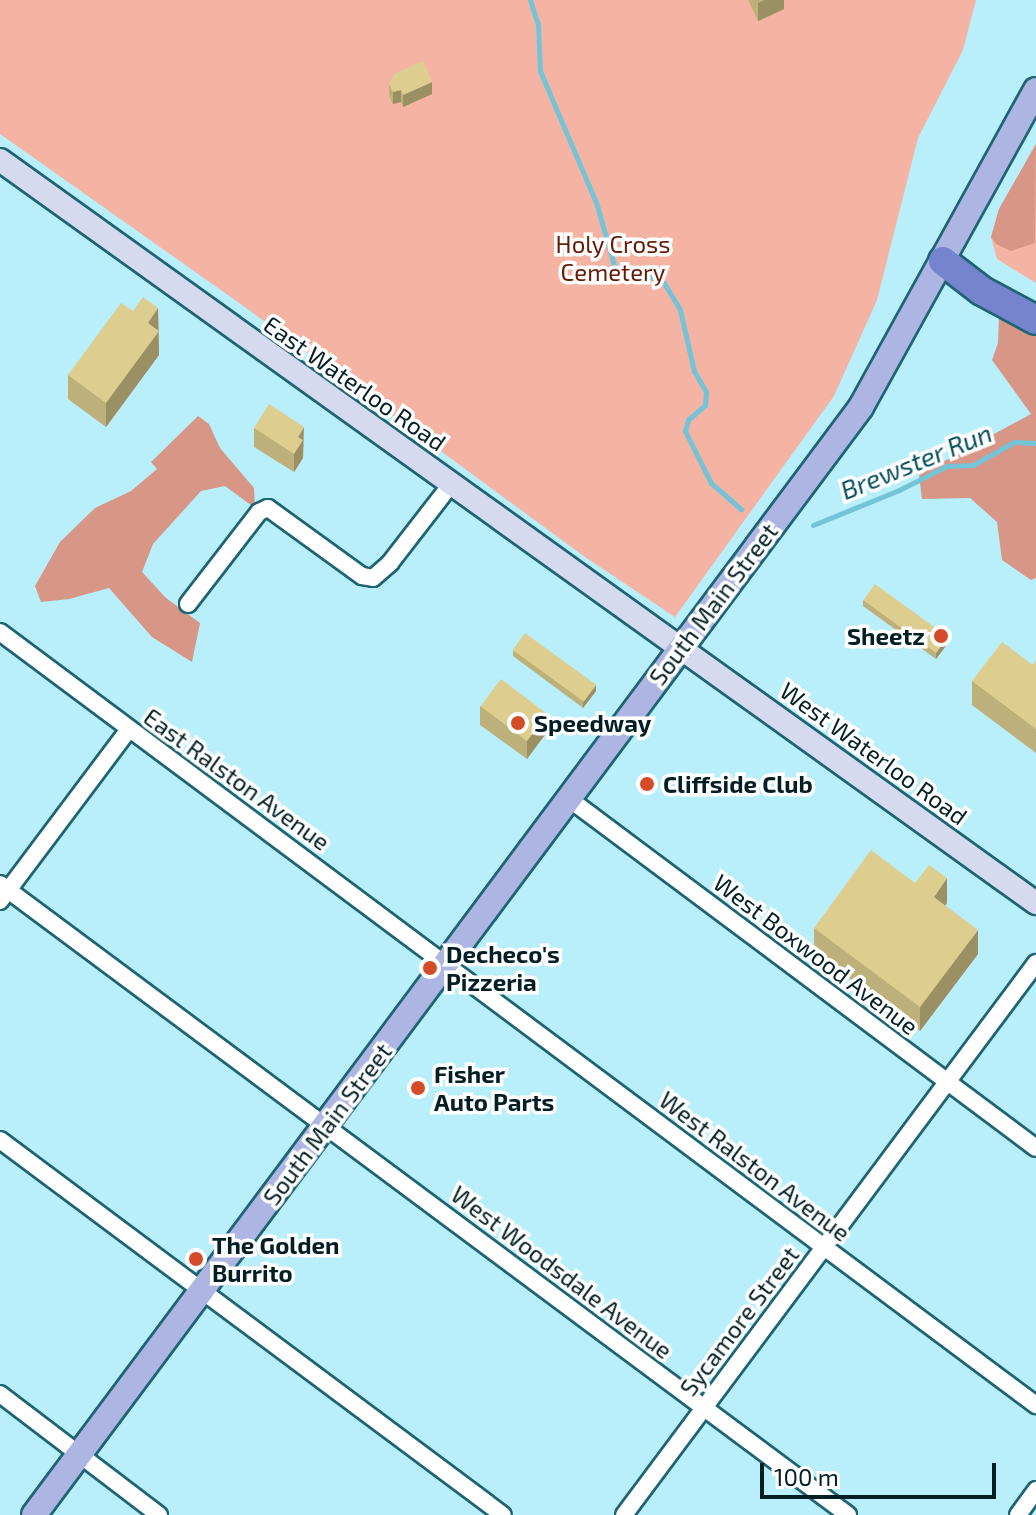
<!DOCTYPE html>
<html>
<head>
<meta charset="utf-8">
<style>
  body { margin:0 }
  #map { position:relative; width:1036px; height:1515px; overflow:hidden; background:#b9eefb; font-family:"Exo 2",sans-serif }
  div>[style] { position:absolute }
  [style*='--x'] { left:calc(var(--x)*1px); top:calc(var(--y)*1px); width:calc(var(--w)*1px); rotate:calc(var(--a)*1deg) }
  .green>* { inset:0; background:#f5b4a3 }
  .forest>* { inset:0; background:#d89686 }
  .stream>* { height:5px; margin:-2.5px; padding:0 2.5px; transform-origin:2.5px; border-radius:2.5px; background:#74c3d6 }
  .roads { filter:drop-shadow(2px 0 #1e6473) drop-shadow(-2px 0 #1e6473) drop-shadow(0 2px #1e6473) drop-shadow(0 -2px #1e6473) }
  .minor>* { height:16px; margin:-8px; padding:0 8px; transform-origin:8px; border-radius:8px; background:#fff }
  .secondary>* { height:22px; margin:-11px; padding:0 11px; transform-origin:11px; border-radius:11px; background:#d6daf0 }
  .primary>* { height:24px; margin:-12px; padding:0 12px; transform-origin:12px; border-radius:12px; background:#adb5e2 }
  .motorway>* { height:28px; margin:-14px; padding:0 14px; transform-origin:14px; border-radius:14px; background:#7683ce }
  .wall>* { inset:0; background:#beb07a }
  .shaded-wall>* { inset:0; background:#9b9063 }
  .building>* { inset:0; background:#ddcd8e; transform-origin:0 0 }
  .dots>* { width:22px; height:22px; translate:-50% -50%; box-sizing:border-box; border:4px solid #fff; border-radius:50% }
  span { translate:-50% -50%; white-space:nowrap; text-align:center; line-height:1.15; -webkit-text-stroke:7px #fff; paint-order:stroke }
  .park-label { font-size:24px; color:#661a05 }
  .street-label { font-size:24px; color:#031f25 }
  .poi-label { font-size:24px; color:#031f25; font-weight:700 }
  .right { translate:-100% -50%; text-align:right }
  .left { translate:0 -50%; text-align:left }
  .water-label { font-size:26px; color:#064f5d; font-style:italic }
  .scale { position:absolute; left:760px; top:1463px; width:236px; height:36px; box-sizing:border-box; border:4px solid #031f25; border-top:0; padding-left:10px; font-size:24px; line-height:28px; white-space:nowrap; color:#031f25; -webkit-text-stroke:6px #fff; paint-order:stroke }
</style>
</head>
<body>
<div id="map">
  <div class="green">
    <i style="clip-path:polygon(0 0,976px 0,963px 50px,918px 138px,877px 300px,834px 396px,675px 617px,585px 557px,242px 305px,0 134px)"></i>
    <i style="clip-path:polygon(1036px 144px,1036px 283px,997px 259px,991px 237px,999px 209px)"></i>
  </div>
  <div class="forest">
    <i style="clip-path:polygon(1036px 144px,1035px 243px,1011px 251px,996px 244px,991px 237px,999px 209px)"></i>
    <i style="clip-path:polygon(999px 317px,1036px 329px,1036px 578px,1031px 580px,1002px 560px,997px 522px,970px 498px,922px 499px,919px 475px,1031px 414px,992px 360px,998px 343px)"></i>
    <i style="clip-path:polygon(198px 416px,209px 424px,220px 448px,254px 488px,255px 508px,225px 486px,201px 491px,153px 544px,142px 572px,166px 598px,200px 623px,192px 662px,152px 637px,109px 588px,69px 599px,41px 602px,35px 586px,60px 542px,95px 508px,131px 491px,157px 469px,151px 462px)"></i>
  </div>
  <div class="stream">
    <i style="--x:530;--y:0;--w:25;--a:72"></i>
    <i style="--x:538;--y:24;--w:47;--a:87.6"></i>
    <i style="--x:540;--y:71;--w:142;--a:66.9"></i>
    <i style="--x:596;--y:202;--w:66;--a:74.1"></i>
    <i style="--x:614;--y:265;--w:21;--a:45"></i>
    <i style="--x:629;--y:280;--w:20;--a:-11"></i>
    <i style="--x:649;--y:276;--w:17;--a:25"></i>
    <i style="--x:664;--y:283;--w:31;--a:59"></i>
    <i style="--x:680;--y:310;--w:63;--a:77.1"></i>
    <i style="--x:694;--y:371;--w:24;--a:60"></i>
    <i style="--x:706;--y:392;--w:13;--a:94"></i>
    <i style="--x:705;--y:405;--w:23;--a:139"></i>
    <i style="--x:688;--y:420;--w:11;--a:105"></i>
    <i style="--x:685;--y:431;--w:58;--a:63.4"></i>
    <i style="--x:711;--y:483;--w:40;--a:41"></i>
    <i style="--x:813;--y:525;--w:93;--a:-22.1"></i>
    <i style="--x:899;--y:490;--w:54;--a:-26.6"></i>
    <i style="--x:947;--y:466;--w:26;--a:-2"></i>
    <i style="--x:973;--y:465;--w:47;--a:-29.3"></i>
    <i style="--x:1014;--y:442;--w:22;--a:3"></i>
  </div>
  <div class="roads">
    <div class="minor">
      <i style="--x:188;--y:604;--w:116;--a:-52.3"></i>
      <i style="--x:259;--y:512;--w:10;--a:-24"></i>
      <i style="--x:268;--y:508;--w:116;--a:35.9"></i>
      <i style="--x:362;--y:576;--w:11;--a:10"></i>
      <i style="--x:373;--y:578;--w:23;--a:-41"></i>
      <i style="--x:390;--y:563;--w:101;--a:-52.2"></i>
      <i style="--x:0;--y:632;--w:1293;--a:36.73"></i>
      <i style="--x:568;--y:798;--w:584;--a:36.79"></i>
      <i style="--x:0;--y:884;--w:1057;--a:36.65"></i>
      <i style="--x:0;--y:901;--w:215;--a:-53.1"></i>
      <i style="--x:0;--y:1140;--w:627;--a:36.71"></i>
      <i style="--x:0;--y:1394;--w:200;--a:37.3"></i>
      <i style="--x:624;--y:1515;--w:689;--a:-53.26"></i>
      <i style="--x:1018;--y:1515;--w:31;--a:-54"></i>
    </div>
    <div class="secondary">
      <i style="--x:0;--y:160;--w:1275;--a:35.65"></i>
    </div>
    <div class="primary">
      <i style="--x:34;--y:1515;--w:1383;--a:-53.26"></i>
      <i style="--x:861;--y:407;--w:362;--a:-61.1"></i>
    </div>
    <div class="motorway">
      <i style="--x:943;--y:261;--w:49;--a:37.6"></i>
      <i style="--x:982;--y:291;--w:61;--a:28.2"></i>
    </div>
  </div>
  <div class="wall">
    <i style="clip-path:polygon(748px 0,784px 0,784px 9px,758px 21px)"></i>
    <i style="clip-path:polygon(389px 84px,432px 94px,403px 107px,401px 102px,393px 104px,389px 96px)"></i>
    <i style="clip-path:polygon(158px 308px,159px 355px,106px 427px,68px 399px,68px 375px)"></i>
    <i style="clip-path:polygon(254px 428px,304px 445px,303px 447px,303px 458px,294px 472px,254px 447px)"></i>
    <i style="clip-path:polygon(863px 600px,948px 643px,936px 659px,863px 606px)"></i>
    <i style="clip-path:polygon(513px 650px,596px 691px,583px 708px,513px 656px)"></i>
    <i style="clip-path:polygon(1036px 661px,1036px 753px,972px 705px,972px 681px,1033px 665px)"></i>
    <i style="clip-path:polygon(480px 706px,547px 732px,527px 759px,480px 725px)"></i>
    <i style="clip-path:polygon(915px 883px,947px 903px,945px 905px,978px 954px,920px 1031px,814px 952px,814px 928px)"></i>
  </div>
  <div class="shaded-wall">
    <i style="clip-path:polygon(765px 0,784px 0,784px 9px,758px 21px,758px 3px)"></i>
    <i style="clip-path:polygon(432px 82px,432px 94px,403px 107px,403px 95px)"></i>
    <i style="clip-path:polygon(401px 90px,401px 102px,393px 104px,393px 92px)"></i>
    <i style="clip-path:polygon(158px 308px,159px 355px,106px 427px,106px 403px,148px 323px)"></i>
    <i style="clip-path:polygon(304px 427px,303px 458px,294px 472px,294px 454px,298px 437px)"></i>
    <i style="clip-path:polygon(948px 637px,948px 643px,936px 659px,936px 653px)"></i>
    <i style="clip-path:polygon(596px 685px,596px 691px,583px 708px,583px 702px)"></i>
    <i style="clip-path:polygon(547px 714px,547px 732px,527px 759px,527px 741px)"></i>
    <i style="clip-path:polygon(947px 878px,947px 903px,934px 921px,934px 897px)"></i>
    <i style="clip-path:polygon(978px 930px,978px 954px,920px 1031px,920px 1007px)"></i>
  </div>
  <div class="building">
    <i style="clip-path:polygon(423px 61px,432px 82px,403px 95px,401px 90px,393px 92px,389px 84px,394px 74px)"></i>
    <i style="clip-path:polygon(143px 297px,158px 308px,148px 323px,159px 331px,106px 403px,68px 375px,121px 303px,133px 311px)"></i>
    <i style="clip-path:polygon(269px 404px,304px 427px,298px 437px,303px 440px,294px 454px,254px 428px)"></i>
    <i style="left:875px;top:584px;width:90px;height:20px;rotate:36deg"></i>
    <i style="left:525px;top:633px;width:88px;height:21px;rotate:36deg"></i>
    <i style="clip-path:polygon(1002px 642px,1033px 665px,1036px 661px,1036px 729px,972px 681px)"></i>
    <i style="left:501px;top:679px;width:58px;height:34px;rotate:37deg"></i>
    <i style="clip-path:polygon(871px 850px,915px 883px,929px 865px,947px 878px,934px 897px,978px 930px,920px 1007px,814px 928px)"></i>
  </div>
  <div class="dots">
    <i style="left:941px;top:636px;background:#d44b28"></i>
    <i style="left:518px;top:723px;background:#d44b28"></i>
    <i style="left:647px;top:784px;background:#d44b28"></i>
    <i style="left:430px;top:968px;background:#d44b28"></i>
    <i style="left:418px;top:1088px;background:#d44b28"></i>
    <i style="left:196px;top:1259px;background:#d44b28"></i>
  </div>
  <div class="park-label">
    <span style="left:613px;top:258px">Holy Cross<br>Cemetery</span>
  </div>
  <div class="street-label">
    <span style="left:355px;top:383px;rotate:35deg">East Waterloo Road</span>
    <span style="left:713px;top:604px;rotate:-53deg">South Main Street</span>
    <span style="left:874px;top:753px;rotate:36deg">West Waterloo Road</span>
    <span style="left:237px;top:779px;rotate:36deg">East Ralston Avenue</span>
    <span style="left:816px;top:954px;rotate:37deg">West Boxwood Avenue</span>
    <span style="left:327px;top:1124px;rotate:-53deg">South Main Street</span>
    <span style="left:755px;top:1166px;rotate:37deg">West Ralston Avenue</span>
    <span style="left:562px;top:1272px;rotate:37deg">West Woodsdale Avenue</span>
    <span style="left:739px;top:1321px;rotate:-53deg">Sycamore Street</span>
  </div>
  <div class="poi-label">
    <span class="right" style="left:925px;top:636px">Sheetz</span>
    <span class="left" style="left:534px;top:723px">Speedway</span>
    <span class="left" style="left:663px;top:784px">Cliffside Club</span>
    <span class="left" style="left:446px;top:968px">Decheco's<br>Pizzeria</span>
    <span class="left" style="left:434px;top:1088px">Fisher<br>Auto Parts</span>
    <span class="left" style="left:212px;top:1259px">The Golden<br>Burrito</span>
  </div>
  <div class="water-label">
    <span style="left:916px;top:461px;rotate:-22deg">Brewster Run</span>
  </div>
  <div class="scale">100 m</div>
</div>
</body>
</html>
